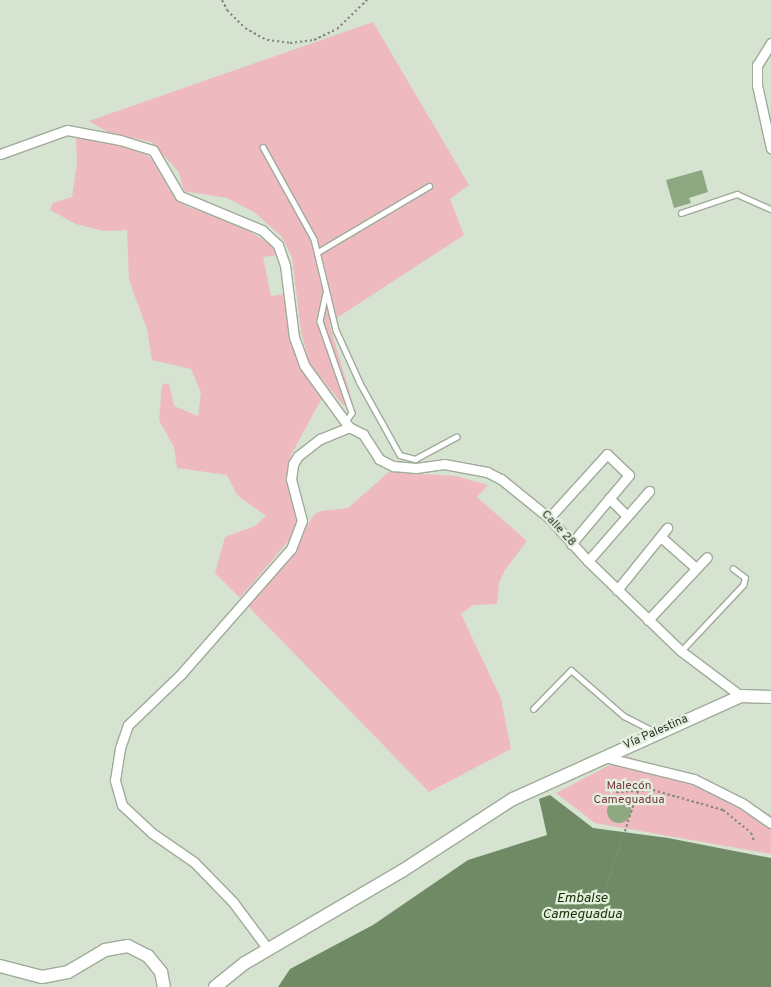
<!DOCTYPE html>
<html>
<head>
<meta charset="utf-8">
<style>
  body { margin:0 }
  #map { position:relative; width:771px; height:987px; overflow:hidden; background:#d6e3d0; font-family:Overpass,sans-serif }
  div>[style] { position:absolute }
  [style*='--x'] { left:calc(var(--x)*1px); top:calc(var(--y)*1px); width:calc(var(--w)*1px); rotate:calc(var(--a)*1deg) }
  .green>* { inset:0; background:#eebabf }
  .water>* { inset:0; background:#708a65 }
  .building>* { inset:0; background:#8ea882 }
  .round { border-radius:50% }
  .path>* { height:2px; margin-top:-1px; transform-origin:0; background:repeating-linear-gradient(90deg,#818a7d 0 2.5px,transparent 0 5px) }
  .roads { filter:drop-shadow(1px 0 #9fab99) drop-shadow(-1px 0 #9fab99) drop-shadow(0 1px #9fab99) drop-shadow(0 -1px #9fab99) }
  .lane>* { height:4.5px; margin:-2.25px; padding:0 2.25px; transform-origin:2.25px; border-radius:2.25px; background:#fff }
  .street>* { height:9px; margin:-4.5px; padding:0 4.5px; transform-origin:4.5px; border-radius:4.5px; background:#fff }
  .secondary>* { height:12px; margin:-6px; padding:0 6px; transform-origin:6px; border-radius:6px; background:#fff }
  span { translate:-50% -50%; white-space:nowrap; text-align:center; line-height:1.15; -webkit-text-stroke:4.5px #e3f0dd; paint-order:stroke }
  .street-label { font-size:12px; color:#2d322b }
  .park-label { font-size:12px; color:#7a3841 }
  .water-label { font-size:14px; color:#173107; font-style:italic }
</style>
</head>
<body>
<div id="map">
  <div class="green">
    <i style="clip-path:polygon(373px 22px,469px 185px,450px 199px,464px 235px,329px 323px,354px 407px,343px 405px,309px 363px,301px 332px,292px 257px,281px 236px,254px 212px,227px 198px,184px 191px,179px 172px,151px 142px,109px 133px,89px 121px)"></i>
    <i style="clip-path:polygon(76px 138px,114px 143px,143px 153px,151px 158px,175px 199px,188px 207px,232px 221px,270px 244px,277px 255px,263px 257px,271px 296px,285px 294px,292px 343px,323px 396px,291px 455px,287px 472px,288px 489px,298px 517px,295px 533px,240px 598px,215px 573px,225px 537px,255px 526px,266px 516px,237px 495px,227px 475px,177px 468px,174px 447px,159px 420px,162px 385px,169px 383px,174px 406px,198px 416px,201px 393px,191px 369px,152px 360px,147px 329px,129px 280px,127px 230px,103px 231px,76px 224px,50px 210px,53px 203px,72px 197px,77px 163px)"></i>
    <i style="clip-path:polygon(389px 472px,456px 476px,488px 485px,477px 497px,527px 541px,505px 570px,499px 583px,497px 604px,473px 605px,461px 614px,501px 699px,511px 749px,429px 792px,248px 606px,279px 571px,314px 515px,321px 511px,348px 508px)"></i>
    <i style="clip-path:polygon(627px 756px,726px 791px,771px 815px,771px 854px,595px 823px,556px 793px)"></i>
  </div>
  <div class="water">
    <i style="clip-path:polygon(550px 795px,593px 828px,668px 838px,771px 858px,771px 987px,278px 987px,290px 969px,373px 925px,468px 860px,547px 835px,539px 799px)"></i>
  </div>
  <div class="building">
    <i style="clip-path:polygon(702px 170px,708px 192px,689px 198px,691px 203px,674px 208px,666px 180px)"></i>
    <i class="round" style="left:607px;top:799px;width:24px;height:24px"></i>
  </div>
  <div class="path">
    <i style="--x:222;--y:0;--w:11;--a:63"></i>
    <i style="--x:227;--y:10;--w:25;--a:45"></i>
    <i style="--x:245;--y:28;--w:25;--a:29"></i>
    <i style="--x:267;--y:40;--w:23;--a:7"></i>
    <i style="--x:290;--y:43;--w:24;--a:-7"></i>
    <i style="--x:314;--y:40;--w:25;--a:-26"></i>
    <i style="--x:337;--y:29;--w:42;--a:-44"></i>
    <i style="--x:616;--y:792;--w:37;--a:-3"></i>
    <i style="--x:653;--y:790;--w:73;--a:15.9"></i>
    <i style="--x:723;--y:810;--w:36;--a:39"></i>
    <i style="--x:751;--y:833;--w:9;--a:69"></i>
    <i style="--x:603;--y:898;--w:113;--a:-71.9"></i>
  </div>
  <div class="roads">
    <div class="lane">
      <i style="--x:263;--y:147;--w:105;--a:61"></i>
      <i style="--x:314;--y:239;--w:94;--a:76.4"></i>
      <i style="--x:336;--y:330;--w:58;--a:65.6"></i>
      <i style="--x:360;--y:383;--w:82;--a:60.9"></i>
      <i style="--x:400;--y:455;--w:16;--a:15"></i>
      <i style="--x:415;--y:459;--w:47;--a:-28.2"></i>
      <i style="--x:681;--y:213;--w:59;--a:-18.7"></i>
      <i style="--x:737;--y:194;--w:37;--a:24"></i>
      <i style="--x:318;--y:252;--w:129;--a:-30.7"></i>
      <i style="--x:326;--y:293;--w:29;--a:102"></i>
      <i style="--x:320;--y:321;--w:97;--a:70.8"></i>
      <i style="--x:352;--y:413;--w:11;--a:124"></i>
      <i style="--x:681;--y:651;--w:91;--a:-46.8"></i>
      <i style="--x:743;--y:585;--w:7;--a:-74"></i>
      <i style="--x:745;--y:578;--w:15;--a:-143"></i>
      <i style="--x:533;--y:709;--w:54;--a:-45.7"></i>
      <i style="--x:571;--y:670;--w:70;--a:41"></i>
      <i style="--x:624;--y:716;--w:36;--a:27"></i>
    </div>
    <div class="street">
      <i style="--x:771;--y:43;--w:26;--a:122"></i>
      <i style="--x:757;--y:65;--w:20;--a:90"></i>
      <i style="--x:757;--y:85;--w:65;--a:77.5"></i>
      <i style="--x:0;--y:154;--w:71;--a:-19.7"></i>
      <i style="--x:67;--y:130;--w:54;--a:10.7"></i>
      <i style="--x:120;--y:140;--w:34;--a:17"></i>
      <i style="--x:153;--y:150;--w:53;--a:59.6"></i>
      <i style="--x:180;--y:196;--w:89;--a:22.5"></i>
      <i style="--x:262;--y:230;--w:22;--a:43"></i>
      <i style="--x:278;--y:245;--w:21;--a:71"></i>
      <i style="--x:285;--y:265;--w:73;--a:82.9"></i>
      <i style="--x:294;--y:337;--w:30;--a:70"></i>
      <i style="--x:304;--y:365;--w:77;--a:54"></i>
      <i style="--x:349;--y:427;--w:16;--a:27"></i>
      <i style="--x:363;--y:434;--w:30;--a:57"></i>
      <i style="--x:379;--y:459;--w:16;--a:27"></i>
      <i style="--x:393;--y:466;--w:23;--a:5"></i>
      <i style="--x:416;--y:468;--w:28;--a:-8"></i>
      <i style="--x:444;--y:464;--w:44;--a:10.5"></i>
      <i style="--x:487;--y:472;--w:16;--a:27"></i>
      <i style="--x:501;--y:479;--w:62;--a:39.1"></i>
      <i style="--x:549;--y:518;--w:58;--a:47.8"></i>
      <i style="--x:588;--y:561;--w:129;--a:44.1"></i>
      <i style="--x:681;--y:651;--w:75;--a:36.9"></i>
      <i style="--x:609;--y:498;--w:25;--a:45"></i>
      <i style="--x:549;--y:518;--w:86;--a:-47.8"></i>
      <i style="--x:607;--y:454;--w:30;--a:44"></i>
      <i style="--x:629;--y:475;--w:90;--a:130"></i>
      <i style="--x:662;--y:538;--w:45;--a:41.4"></i>
      <i style="--x:588;--y:561;--w:93;--a:-48.9"></i>
      <i style="--x:617;--y:590;--w:80;--a:-51.1"></i>
      <i style="--x:648;--y:620;--w:86;--a:-46.9"></i>
      <i style="--x:604;--y:757;--w:93;--a:13.7"></i>
      <i style="--x:694;--y:779;--w:54;--a:26.6"></i>
      <i style="--x:742;--y:803;--w:35;--a:35"></i>
      <i style="--x:268;--y:949;--w:59;--a:-126.7"></i>
      <i style="--x:233;--y:902;--w:56;--a:-134.3"></i>
      <i style="--x:194;--y:862;--w:51;--a:-145.4"></i>
      <i style="--x:152;--y:833;--w:41;--a:-137"></i>
      <i style="--x:122;--y:805;--w:26;--a:-106"></i>
      <i style="--x:115;--y:780;--w:32;--a:-81"></i>
      <i style="--x:120;--y:748;--w:24;--a:-71"></i>
      <i style="--x:128;--y:725;--w:74;--a:-43.9"></i>
      <i style="--x:181;--y:674;--w:167;--a:-48.7"></i>
      <i style="--x:291;--y:549;--w:30;--a:-69"></i>
      <i style="--x:302;--y:521;--w:43;--a:-104.7"></i>
      <i style="--x:291;--y:479;--w:15;--a:-82"></i>
      <i style="--x:293;--y:464;--w:9;--a:-58"></i>
      <i style="--x:298;--y:456;--w:28;--a:-38"></i>
      <i style="--x:320;--y:439;--w:31;--a:-22"></i>
    </div>
    <div class="secondary">
      <i style="--x:0;--y:966;--w:43;--a:14.7"></i>
      <i style="--x:42;--y:977;--w:26;--a:-11"></i>
      <i style="--x:68;--y:972;--w:43;--a:-30.7"></i>
      <i style="--x:105;--y:950;--w:23;--a:-10"></i>
      <i style="--x:128;--y:946;--w:22;--a:27"></i>
      <i style="--x:148;--y:956;--w:21;--a:51"></i>
      <i style="--x:161;--y:972;--w:15;--a:79"></i>
      <i style="--x:215;--y:987;--w:38;--a:-39"></i>
      <i style="--x:245;--y:963;--w:182;--a:-30.4"></i>
      <i style="--x:402;--y:871;--w:132;--a:-33"></i>
      <i style="--x:513;--y:799;--w:250;--a:-24.3"></i>
      <i style="--x:741;--y:696;--w:30;--a:2"></i>
    </div>
  </div>
  <div class="street-label">
    <span style="left:558px;top:529px;rotate:47deg">Calle 28</span>
    <span style="left:656px;top:733px;rotate:-24deg">Vía Palestina</span>
  </div>
  <div class="park-label">
    <span style="left:629px;top:794px">Malecón<br>Cameguadua</span>
  </div>
  <div class="water-label">
    <span style="left:582px;top:907px">Embalse<br>Cameguadua</span>
  </div>
</div>
</body>
</html>
